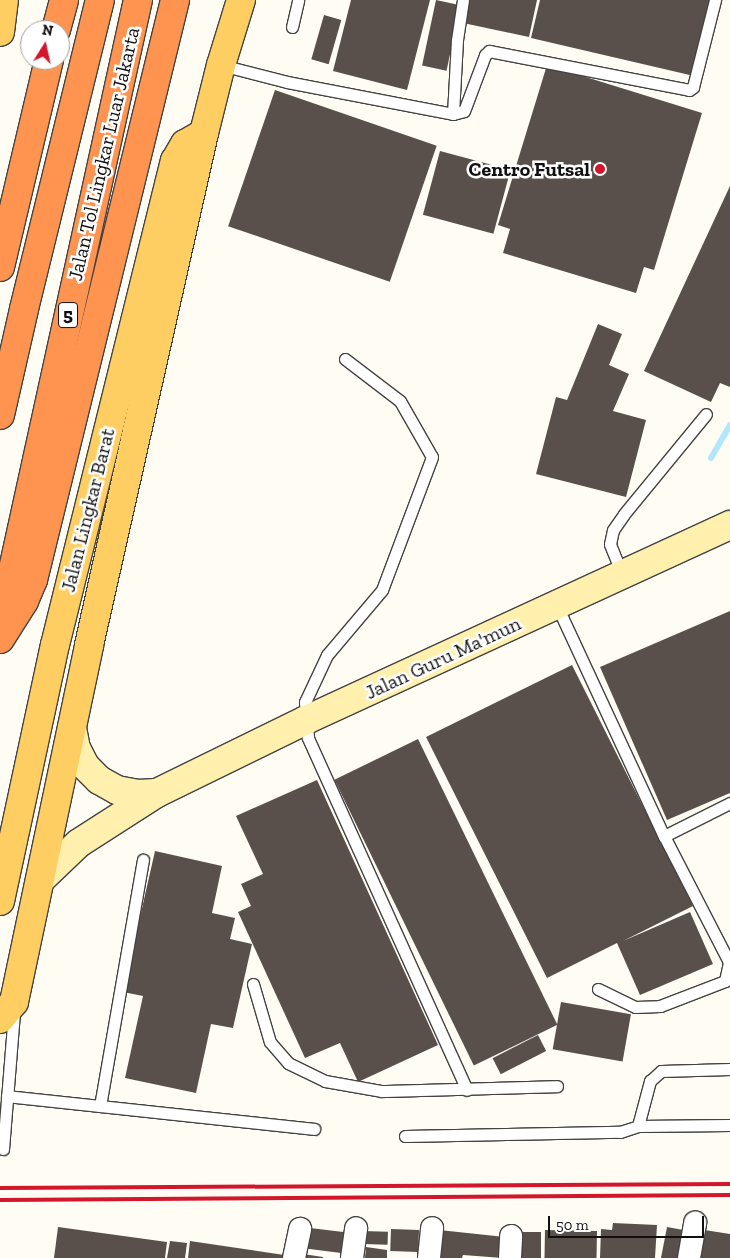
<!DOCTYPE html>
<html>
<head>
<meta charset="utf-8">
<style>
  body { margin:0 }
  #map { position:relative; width:730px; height:1258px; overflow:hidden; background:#fffcf3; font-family:"Zilla Slab",serif }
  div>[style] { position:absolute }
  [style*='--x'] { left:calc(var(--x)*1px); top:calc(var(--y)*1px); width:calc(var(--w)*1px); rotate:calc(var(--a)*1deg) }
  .stream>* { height:6px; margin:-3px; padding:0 3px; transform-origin:3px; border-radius:3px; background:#b1e6fd }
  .building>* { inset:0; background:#5a504b; transform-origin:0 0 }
  .roads { filter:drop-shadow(1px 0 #434343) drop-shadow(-1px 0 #434343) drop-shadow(0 1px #434343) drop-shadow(0 -1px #434343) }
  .lane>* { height:11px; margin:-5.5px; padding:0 5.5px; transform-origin:5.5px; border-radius:5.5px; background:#fff }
  .street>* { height:22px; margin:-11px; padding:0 11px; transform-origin:11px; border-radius:11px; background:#fff }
  .secondary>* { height:28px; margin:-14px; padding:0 14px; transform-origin:14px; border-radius:14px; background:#fff0ae }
  .primary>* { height:28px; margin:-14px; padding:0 14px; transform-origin:14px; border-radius:14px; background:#ffce63 }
  .highway>* { height:28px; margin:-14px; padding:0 14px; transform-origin:14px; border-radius:14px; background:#ff9451 }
  .rail>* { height:4px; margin:-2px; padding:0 2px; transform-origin:2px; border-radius:2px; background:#d2162c }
  .dots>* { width:14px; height:14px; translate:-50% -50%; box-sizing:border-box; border:2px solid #fff; border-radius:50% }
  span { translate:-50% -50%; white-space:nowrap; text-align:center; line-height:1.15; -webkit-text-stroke:5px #fff; paint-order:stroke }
  .shield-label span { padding:1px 4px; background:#fff; border:1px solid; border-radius:4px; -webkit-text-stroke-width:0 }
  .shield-label { font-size:19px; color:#101010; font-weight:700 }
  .street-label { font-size:20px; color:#101010 }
  .poi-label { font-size:20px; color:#101010; font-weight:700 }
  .right { translate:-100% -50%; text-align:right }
  .north { position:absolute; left:20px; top:20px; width:50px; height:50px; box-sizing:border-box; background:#fff; border:1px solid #9f9f9f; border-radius:50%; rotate:10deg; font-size:14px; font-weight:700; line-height:20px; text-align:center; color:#101010 }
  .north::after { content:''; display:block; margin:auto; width:18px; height:22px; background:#d2162c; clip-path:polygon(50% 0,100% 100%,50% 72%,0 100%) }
  .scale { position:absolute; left:548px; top:1216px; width:156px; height:22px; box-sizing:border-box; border:2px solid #101010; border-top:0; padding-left:6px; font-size:15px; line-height:18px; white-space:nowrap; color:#101010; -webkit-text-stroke:4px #fff; paint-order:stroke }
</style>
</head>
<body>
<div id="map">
  <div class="stream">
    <i style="--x:711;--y:458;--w:38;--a:-60"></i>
  </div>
  <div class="building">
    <i style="clip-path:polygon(351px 0,430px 0,407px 90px,333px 71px)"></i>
    <i style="left:436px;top:0;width:25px;height:67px;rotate:12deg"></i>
    <i style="clip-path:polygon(468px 0,537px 0,529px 37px,463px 23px)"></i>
    <i style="clip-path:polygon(540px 0,712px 0,694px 76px,531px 38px)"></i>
    <i style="left:324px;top:15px;width:18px;height:46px;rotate:16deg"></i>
    <i style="clip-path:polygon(547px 65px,702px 113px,654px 270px,644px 267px,636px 293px,503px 253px,510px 229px,498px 225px)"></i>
    <i style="left:275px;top:90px;width:171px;height:144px;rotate:19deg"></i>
    <i style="left:440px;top:151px;width:73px;height:66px;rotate:15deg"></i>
    <i style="clip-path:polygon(730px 186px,730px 387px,720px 383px,711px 402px,644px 371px)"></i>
    <i style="clip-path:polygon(598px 324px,622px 334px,609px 365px,629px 374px,613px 411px,646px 420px,626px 497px,536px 474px,556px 397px,567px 400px)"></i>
    <i style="clip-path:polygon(730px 611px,730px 793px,667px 820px,600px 667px)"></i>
    <i style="clip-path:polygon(572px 665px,693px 906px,623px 941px,690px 912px,713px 964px,640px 995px,617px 943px,547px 978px,426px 737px)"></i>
    <i style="left:418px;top:739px;width:318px;height:93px;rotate:64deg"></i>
    <i style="clip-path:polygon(317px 780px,438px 1045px,358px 1082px,340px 1043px,305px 1058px,238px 912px,251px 906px,241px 884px,263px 874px,236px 816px)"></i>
    <i style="clip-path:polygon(155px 851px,222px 866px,212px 913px,235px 918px,230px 939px,252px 944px,233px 1028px,211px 1024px,196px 1093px,125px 1078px,143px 996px,123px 992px)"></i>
    <i style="left:561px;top:1002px;width:71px;height:48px;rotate:10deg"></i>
    <i style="left:538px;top:1035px;width:18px;height:51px;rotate:63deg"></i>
    <i style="clip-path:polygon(613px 1223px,657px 1225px,655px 1258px,600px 1258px,601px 1229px,612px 1230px)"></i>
    <i style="clip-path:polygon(58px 1227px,167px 1242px,165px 1258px,54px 1258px)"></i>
    <i style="clip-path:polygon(667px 1227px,689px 1231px,684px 1258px,661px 1258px)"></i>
    <i style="left:310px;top:1228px;width:42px;height:21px;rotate:7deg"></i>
    <i style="left:391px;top:1229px;width:28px;height:22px;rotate:2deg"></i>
    <i style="clip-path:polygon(698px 1229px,730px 1234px,730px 1258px,693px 1258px)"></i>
    <i style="clip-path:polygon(439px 1230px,505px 1237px,503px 1258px,463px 1255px,462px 1258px,440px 1258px,441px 1252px,436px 1252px)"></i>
    <i style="left:545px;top:1230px;width:52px;height:28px;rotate:1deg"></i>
    <i style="left:363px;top:1231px;width:25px;height:13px;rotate:2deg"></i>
    <i style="left:513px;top:1232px;width:28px;height:26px"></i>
    <i style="clip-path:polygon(170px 1241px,187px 1243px,185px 1258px,167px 1258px)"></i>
    <i style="clip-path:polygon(190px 1241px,291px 1256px,290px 1258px,188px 1258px)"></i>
    <i style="clip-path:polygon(366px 1247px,387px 1250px,387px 1258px,365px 1258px)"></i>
    <i style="clip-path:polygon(303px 1254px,323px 1257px,323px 1258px,302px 1258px)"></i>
  </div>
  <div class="roads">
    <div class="lane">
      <i style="--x:292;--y:27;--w:28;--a:-77"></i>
      <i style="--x:221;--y:65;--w:68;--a:14.4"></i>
      <i style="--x:287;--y:82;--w:169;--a:10.9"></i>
      <i style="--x:453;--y:114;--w:11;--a:-15"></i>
      <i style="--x:464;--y:111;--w:60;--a:-69.4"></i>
      <i style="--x:485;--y:55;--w:6;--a:-45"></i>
      <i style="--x:489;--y:51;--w:204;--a:11"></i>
      <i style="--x:689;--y:90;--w:5;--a:-37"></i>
      <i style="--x:693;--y:87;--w:90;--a:-75.8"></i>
      <i style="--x:453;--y:114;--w:74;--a:-86.9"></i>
      <i style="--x:457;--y:40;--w:40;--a:-81.5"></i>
      <i style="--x:345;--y:359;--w:69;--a:37.4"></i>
      <i style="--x:400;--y:401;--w:64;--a:60.3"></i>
      <i style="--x:432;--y:457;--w:142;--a:110.6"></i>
      <i style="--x:382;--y:590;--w:85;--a:130.2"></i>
      <i style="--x:327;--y:655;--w:52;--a:115.1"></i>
      <i style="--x:305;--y:702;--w:36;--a:85"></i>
      <i style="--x:308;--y:738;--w:386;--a:65.7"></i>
      <i style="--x:622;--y:574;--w:32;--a:-112"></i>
      <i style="--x:610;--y:544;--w:14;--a:-78"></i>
      <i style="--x:613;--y:530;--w:19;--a:-55"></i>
      <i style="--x:624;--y:514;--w:129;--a:-50.6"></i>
      <i style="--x:557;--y:606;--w:254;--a:65.1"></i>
      <i style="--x:664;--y:836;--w:74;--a:-26.6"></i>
      <i style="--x:253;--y:984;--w:60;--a:73.7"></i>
      <i style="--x:270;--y:1042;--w:28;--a:49"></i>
      <i style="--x:288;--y:1063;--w:41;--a:25.9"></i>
      <i style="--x:325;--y:1081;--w:58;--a:10"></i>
      <i style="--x:382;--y:1091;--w:175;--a:-1.6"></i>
      <i style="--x:598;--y:989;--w:41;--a:25.9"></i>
      <i style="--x:635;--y:1007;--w:25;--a:-2"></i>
      <i style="--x:660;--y:1006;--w:70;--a:-21"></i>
      <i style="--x:725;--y:981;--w:19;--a:-78"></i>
      <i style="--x:729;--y:962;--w:142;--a:-117.3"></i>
      <i style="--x:7;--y:1096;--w:309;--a:6.1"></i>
      <i style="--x:100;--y:1106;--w:250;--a:-80.1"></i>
      <i style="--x:638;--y:1126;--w:92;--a:-0.6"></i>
      <i style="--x:405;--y:1136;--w:215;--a:-1.1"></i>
      <i style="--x:620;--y:1132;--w:19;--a:-18"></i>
      <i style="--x:638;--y:1126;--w:47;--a:-75.1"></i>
      <i style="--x:650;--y:1081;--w:15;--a:-42"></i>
      <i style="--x:661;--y:1071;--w:69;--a:-1.7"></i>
      <i style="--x:3;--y:1149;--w:138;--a:-85.4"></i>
    </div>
    <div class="street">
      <i style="--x:294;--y:1258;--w:30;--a:-78"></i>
      <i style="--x:352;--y:1258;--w:30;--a:-82"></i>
      <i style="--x:429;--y:1258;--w:30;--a:-84"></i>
      <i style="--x:510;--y:1258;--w:22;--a:-87"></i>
      <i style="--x:689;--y:1258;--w:36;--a:-80"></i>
    </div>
    <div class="secondary">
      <i style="--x:72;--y:728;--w:20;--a:79"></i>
      <i style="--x:76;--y:748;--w:20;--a:63"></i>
      <i style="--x:85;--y:766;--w:20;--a:45"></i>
      <i style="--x:99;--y:780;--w:21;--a:29"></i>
      <i style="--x:117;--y:790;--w:20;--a:11"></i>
      <i style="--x:137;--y:794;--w:20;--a:-3"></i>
      <i style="--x:41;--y:879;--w:52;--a:-43.5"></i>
      <i style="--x:79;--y:843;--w:93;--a:-32.7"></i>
      <i style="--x:157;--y:793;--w:166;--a:-26.1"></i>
      <i style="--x:306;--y:720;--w:467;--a:-24.7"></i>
    </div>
    <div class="primary">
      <i style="--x:0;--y:32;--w:32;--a:-83"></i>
      <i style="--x:0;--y:901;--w:262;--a:-77.9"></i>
      <i style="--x:55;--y:645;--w:499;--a:-76.1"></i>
      <i style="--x:175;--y:161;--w:20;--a:-60"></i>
      <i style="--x:185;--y:144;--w:22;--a:-30"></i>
      <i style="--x:0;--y:1019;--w:22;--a:-51"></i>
      <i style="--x:14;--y:1002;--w:365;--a:-78.1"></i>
      <i style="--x:89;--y:645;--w:525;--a:-77.34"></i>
      <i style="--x:204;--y:133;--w:70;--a:-76"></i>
      <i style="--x:221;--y:65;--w:68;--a:-72.9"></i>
    </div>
    <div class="highway">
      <i style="--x:56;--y:30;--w:31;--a:-75"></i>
      <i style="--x:0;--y:267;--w:213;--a:-76.7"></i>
      <i style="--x:0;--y:415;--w:109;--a:-77.2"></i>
      <i style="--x:24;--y:309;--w:318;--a:-76.2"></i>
      <i style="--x:1;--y:624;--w:639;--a:-77.62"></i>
      <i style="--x:0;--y:639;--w:45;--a:-57.7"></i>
      <i style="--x:24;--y:601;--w:23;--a:-67"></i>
      <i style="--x:33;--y:580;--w:597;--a:-76.24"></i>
    </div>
  </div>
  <div class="rail">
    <i style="--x:0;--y:1188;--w:730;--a:-0.31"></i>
    <i style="--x:0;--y:1200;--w:730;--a:-0.39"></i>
  </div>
  <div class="dots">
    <i style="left:600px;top:169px;background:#d2162c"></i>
  </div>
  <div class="shield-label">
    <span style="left:68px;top:315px">5</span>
  </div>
  <div class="street-label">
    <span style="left:104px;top:154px;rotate:-77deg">Jalan Tol Lingkar Luar Jakarta</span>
    <span style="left:88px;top:510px;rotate:-76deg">Jalan Lingkar Barat</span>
    <span style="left:443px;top:658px;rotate:-25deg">Jalan Guru Ma'mun</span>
  </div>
  <div class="poi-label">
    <span class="right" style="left:590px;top:169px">Centro Futsal</span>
  </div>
  <div class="north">N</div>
  <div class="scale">50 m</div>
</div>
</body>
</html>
